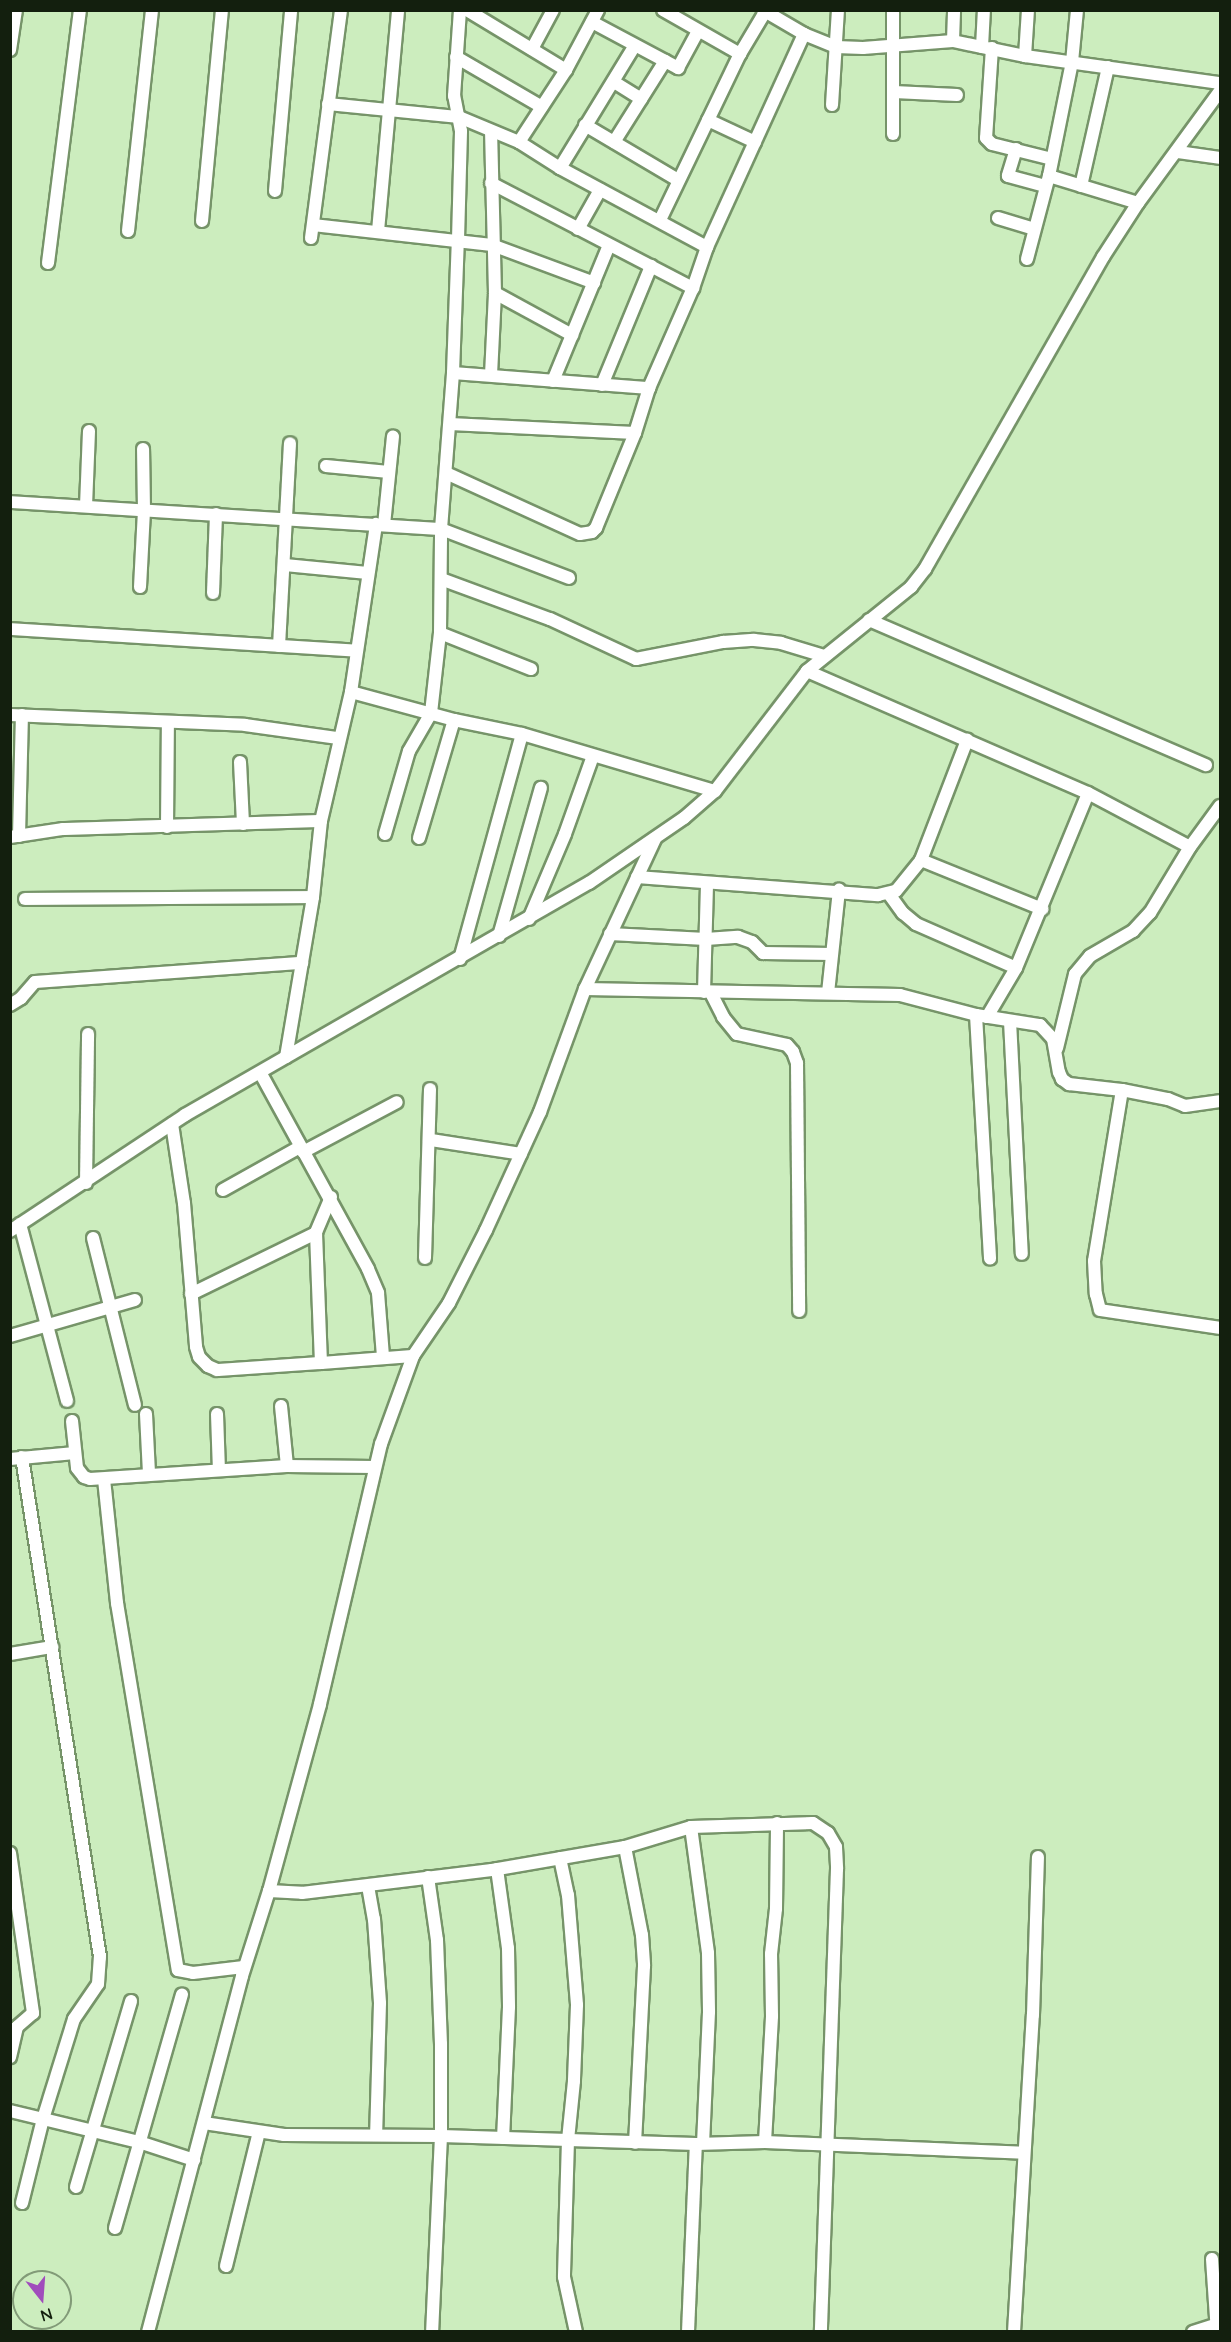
<!DOCTYPE html>
<html>
<head>
<meta charset="utf-8">
<style>
  body { margin:0 }
  #map { position:relative; width:1231px; height:2342px; overflow:hidden; background:#ccedbe; font-family:Quicksand,sans-serif }
  div>[style] { position:absolute }
  [style*='--x'] { left:calc(var(--x)*1px); top:calc(var(--y)*1px); width:calc(var(--w)*1px); rotate:calc(var(--a)*1deg) }
  .roads { filter:drop-shadow(2px 0 #769469) drop-shadow(-2px 0 #769469) drop-shadow(0 2px #769469) drop-shadow(0 -2px #769469) }
  .minor>* { height:12px; margin:-6px; padding:0 6px; transform-origin:6px; border-radius:6px; background:#fff }
  span { translate:-50% -50%; white-space:nowrap; text-align:center; line-height:1.15; -webkit-text-stroke:4.5px #ccedbe; paint-order:stroke }
  .frame { position:absolute; inset:0; border:12px solid #131f0e; pointer-events:none }
  .north { position:absolute; left:12px; top:2270px; width:60px; height:60px; box-sizing:border-box; background:#ccedbe; border:2px solid #829b78; border-radius:50%; rotate:163deg; font-size:16px; font-weight:700; line-height:24px; text-align:center; color:#131f0e }
  .north::after { content:''; display:block; margin:auto; width:21px; height:27px; background:#a04dbc; clip-path:polygon(50% 0,100% 100%,50% 72%,0 100%) }
</style>
</head>
<body>
<div id="map">
  <div class="roads">
    <div class="minor">
      <i style="--x:467;--y:10;--w:116;--a:31.2"></i>
      <i style="--x:663;--y:10;--w:89;--a:29.7"></i>
      <i style="--x:763;--y:10;--w:48;--a:30.3"></i>
      <i style="--x:804;--y:34;--w:35;--a:22"></i>
      <i style="--x:836;--y:47;--w:27;--a:2"></i>
      <i style="--x:863;--y:48;--w:90;--a:-4.4"></i>
      <i style="--x:953;--y:41;--w:74;--a:11.8"></i>
      <i style="--x:1025;--y:56;--w:197;--a:7.9"></i>
      <i style="--x:592;--y:22;--w:98;--a:28.1"></i>
      <i style="--x:678;--y:68;--w:42;--a:-61.6"></i>
      <i style="--x:953;--y:41;--w:31;--a:-88"></i>
      <i style="--x:982;--y:47;--w:37;--a:-87"></i>
      <i style="--x:992;--y:48;--w:90;--a:93.8"></i>
      <i style="--x:986;--y:138;--w:8;--a:45"></i>
      <i style="--x:992;--y:144;--w:62;--a:14"></i>
      <i style="--x:532;--y:49;--w:44;--a:-61.7"></i>
      <i style="--x:10;--y:50;--w:40;--a:-81.5"></i>
      <i style="--x:1025;--y:56;--w:46;--a:-86.3"></i>
      <i style="--x:456;--y:57;--w:99;--a:30.2"></i>
      <i style="--x:614;--y:82;--w:32;--a:32"></i>
      <i style="--x:894;--y:92;--w:63;--a:2.7"></i>
      <i style="--x:328;--y:104;--w:132;--a:5.7"></i>
      <i style="--x:459;--y:117;--w:65;--a:22.6"></i>
      <i style="--x:519;--y:142;--w:49;--a:32.4"></i>
      <i style="--x:560;--y:168;--w:167;--a:28.3"></i>
      <i style="--x:832;--y:105;--w:95;--a:-86.4"></i>
      <i style="--x:708;--y:120;--w:52;--a:25.1"></i>
      <i style="--x:585;--y:125;--w:108;--a:30.6"></i>
      <i style="--x:893;--y:134;--w:124;--a:-90"></i>
      <i style="--x:519;--y:142;--w:86;--a:-56.9"></i>
      <i style="--x:566;--y:70;--w:68;--a:-61.9"></i>
      <i style="--x:614;--y:142;--w:96;--a:-57.8"></i>
      <i style="--x:1016;--y:149;--w:28;--a:107"></i>
      <i style="--x:1008;--y:176;--w:39;--a:15"></i>
      <i style="--x:1178;--y:152;--w:42;--a:8.1"></i>
      <i style="--x:560;--y:168;--w:142;--a:-58.6"></i>
      <i style="--x:1049;--y:176;--w:93;--a:16.9"></i>
      <i style="--x:491;--y:183;--w:228;--a:27.5"></i>
      <i style="--x:1081;--y:186;--w:122;--a:-77.2"></i>
      <i style="--x:275;--y:191;--w:182;--a:-84.9"></i>
      <i style="--x:998;--y:218;--w:38;--a:17"></i>
      <i style="--x:660;--y:220;--w:184;--a:-64.3"></i>
      <i style="--x:740;--y:54;--w:49;--a:-59.2"></i>
      <i style="--x:202;--y:221;--w:212;--a:-84.6"></i>
      <i style="--x:313;--y:225;--w:180;--a:6.4"></i>
      <i style="--x:492;--y:245;--w:109;--a:20.4"></i>
      <i style="--x:578;--y:229;--w:45;--a:-60.6"></i>
      <i style="--x:128;--y:231;--w:222;--a:-83.8"></i>
      <i style="--x:378;--y:231;--w:222;--a:-84.8"></i>
      <i style="--x:311;--y:238;--w:230;--a:-82.5"></i>
      <i style="--x:1027;--y:259;--w:86;--a:-75.2"></i>
      <i style="--x:1049;--y:176;--w:116;--a:-78.6"></i>
      <i style="--x:1072;--y:62;--w:52;--a:-84.5"></i>
      <i style="--x:48;--y:263;--w:255;--a:-82.8"></i>
      <i style="--x:495;--y:293;--w:88;--a:28.6"></i>
      <i style="--x:453;--y:373;--w:197;--a:4.4"></i>
      <i style="--x:491;--y:375;--w:82;--a:-87.2"></i>
      <i style="--x:495;--y:293;--w:161;--a:-91.4"></i>
      <i style="--x:553;--y:381;--w:147;--a:-67.6"></i>
      <i style="--x:602;--y:385;--w:129;--a:-67.6"></i>
      <i style="--x:450;--y:424;--w:185;--a:2.8"></i>
      <i style="--x:326;--y:466;--w:63;--a:5.4"></i>
      <i style="--x:446;--y:473;--w:147;--a:24.5"></i>
      <i style="--x:580;--y:534;--w:12;--a:-9"></i>
      <i style="--x:592;--y:532;--w:6;--a:-45"></i>
      <i style="--x:596;--y:528;--w:103;--a:-67.7"></i>
      <i style="--x:635;--y:433;--w:47;--a:-72.7"></i>
      <i style="--x:649;--y:388;--w:109;--a:-66.3"></i>
      <i style="--x:693;--y:288;--w:43;--a:-71.1"></i>
      <i style="--x:707;--y:247;--w:234;--a:-65.5"></i>
      <i style="--x:10;--y:502;--w:432;--a:3.6"></i>
      <i style="--x:441;--y:529;--w:137;--a:20.9"></i>
      <i style="--x:86;--y:506;--w:75;--a:-87.7"></i>
      <i style="--x:384;--y:525;--w:89;--a:-84.2"></i>
      <i style="--x:285;--y:565;--w:83;--a:5.5"></i>
      <i style="--x:441;--y:579;--w:116;--a:20.2"></i>
      <i style="--x:550;--y:619;--w:95;--a:24.9"></i>
      <i style="--x:636;--y:659;--w:89;--a:-11.1"></i>
      <i style="--x:723;--y:642;--w:31;--a:-4"></i>
      <i style="--x:754;--y:640;--w:27;--a:6"></i>
      <i style="--x:781;--y:643;--w:45;--a:16.8"></i>
      <i style="--x:140;--y:587;--w:77;--a:-87"></i>
      <i style="--x:144;--y:510;--w:61;--a:-90.9"></i>
      <i style="--x:213;--y:593;--w:79;--a:-87.8"></i>
      <i style="--x:869;--y:620;--w:367;--a:23.3"></i>
      <i style="--x:10;--y:629;--w:346;--a:3.6"></i>
      <i style="--x:440;--y:633;--w:98;--a:21.6"></i>
      <i style="--x:279;--y:646;--w:203;--a:-86.9"></i>
      <i style="--x:807;--y:671;--w:306;--a:23.5"></i>
      <i style="--x:1088;--y:793;--w:115;--a:27.9"></i>
      <i style="--x:351;--y:692;--w:107;--a:15.2"></i>
      <i style="--x:454;--y:720;--w:69;--a:11.6"></i>
      <i style="--x:522;--y:734;--w:201;--a:16.5"></i>
      <i style="--x:10;--y:715;--w:235;--a:2.4"></i>
      <i style="--x:245;--y:725;--w:94;--a:8"></i>
      <i style="--x:240;--y:762;--w:62;--a:87.2"></i>
      <i style="--x:167;--y:827;--w:105;--a:-89.5"></i>
      <i style="--x:385;--y:834;--w:86;--a:-73.9"></i>
      <i style="--x:409;--y:751;--w:44;--a:-59.9"></i>
      <i style="--x:431;--y:713;--w:81;--a:-83.6"></i>
      <i style="--x:440;--y:633;--w:104;--a:-89.4"></i>
      <i style="--x:441;--y:529;--w:156;--a:-85.6"></i>
      <i style="--x:453;--y:373;--w:134;--a:-87.9"></i>
      <i style="--x:458;--y:239;--w:108;--a:-88.4"></i>
      <i style="--x:461;--y:131;--w:36;--a:-101"></i>
      <i style="--x:454;--y:96;--w:86;--a:-86"></i>
      <i style="--x:19;--y:836;--w:121;--a:-88.6"></i>
      <i style="--x:10;--y:837;--w:54;--a:-8.6"></i>
      <i style="--x:63;--y:829;--w:258;--a:-1.8"></i>
      <i style="--x:419;--y:838;--w:123;--a:-73.5"></i>
      <i style="--x:921;--y:860;--w:131;--a:22"></i>
      <i style="--x:637;--y:877;--w:242;--a:4.3"></i>
      <i style="--x:878;--y:895;--w:18;--a:-13"></i>
      <i style="--x:896;--y:891;--w:40;--a:-51"></i>
      <i style="--x:921;--y:860;--w:129;--a:-69"></i>
      <i style="--x:889;--y:894;--w:24;--a:54"></i>
      <i style="--x:903;--y:913;--w:17;--a:40"></i>
      <i style="--x:916;--y:924;--w:109;--a:23.7"></i>
      <i style="--x:25;--y:899;--w:288;--a:-0.4"></i>
      <i style="--x:529;--y:919;--w:92;--a:-67"></i>
      <i style="--x:565;--y:834;--w:83;--a:-70.3"></i>
      <i style="--x:610;--y:934;--w:96;--a:3"></i>
      <i style="--x:706;--y:939;--w:32;--a:-4"></i>
      <i style="--x:738;--y:937;--w:15;--a:20"></i>
      <i style="--x:752;--y:942;--w:16;--a:45"></i>
      <i style="--x:763;--y:953;--w:69;--a:0.8"></i>
      <i style="--x:499;--y:936;--w:154;--a:-74.2"></i>
      <i style="--x:460;--y:959;--w:233;--a:-74.6"></i>
      <i style="--x:585;--y:989;--w:315;--a:1.1"></i>
      <i style="--x:900;--y:995;--w:79;--a:14.7"></i>
      <i style="--x:976;--y:1015;--w:65;--a:8.9"></i>
      <i style="--x:1040;--y:1025;--w:19;--a:47"></i>
      <i style="--x:1053;--y:1039;--w:34;--a:80"></i>
      <i style="--x:1059;--y:1072;--w:8;--a:67"></i>
      <i style="--x:1062;--y:1079;--w:9;--a:36"></i>
      <i style="--x:1069;--y:1084;--w:53;--a:6.5"></i>
      <i style="--x:1122;--y:1090;--w:47;--a:11.1"></i>
      <i style="--x:1168;--y:1099;--w:18;--a:22"></i>
      <i style="--x:1185;--y:1106;--w:35;--a:-8"></i>
      <i style="--x:704;--y:992;--w:109;--a:-88.4"></i>
      <i style="--x:711;--y:993;--w:27;--a:63"></i>
      <i style="--x:723;--y:1017;--w:22;--a:51"></i>
      <i style="--x:737;--y:1034;--w:51;--a:12.4"></i>
      <i style="--x:787;--y:1045;--w:9;--a:49"></i>
      <i style="--x:793;--y:1052;--w:12;--a:70"></i>
      <i style="--x:797;--y:1063;--w:248;--a:89.5"></i>
      <i style="--x:828;--y:993;--w:104;--a:-83.9"></i>
      <i style="--x:10;--y:1005;--w:13;--a:-32"></i>
      <i style="--x:21;--y:998;--w:21;--a:-49"></i>
      <i style="--x:35;--y:982;--w:268;--a:-4.1"></i>
      <i style="--x:976;--y:1015;--w:244;--a:86.7"></i>
      <i style="--x:987;--y:1017;--w:57;--a:-59.4"></i>
      <i style="--x:1016;--y:968;--w:189;--a:-67.6"></i>
      <i style="--x:1010;--y:1021;--w:233;--a:87.1"></i>
      <i style="--x:1057;--y:1048;--w:76;--a:-76.3"></i>
      <i style="--x:1075;--y:974;--w:23;--a:-50"></i>
      <i style="--x:1090;--y:956;--w:50;--a:-30.2"></i>
      <i style="--x:1133;--y:931;--w:25;--a:-47"></i>
      <i style="--x:1150;--y:913;--w:77;--a:-58.8"></i>
      <i style="--x:1190;--y:847;--w:51;--a:-53.8"></i>
      <i style="--x:286;--y:1057;--w:162;--a:-80.4"></i>
      <i style="--x:313;--y:897;--w:76;--a:-84"></i>
      <i style="--x:321;--y:821;--w:132;--a:-76.9"></i>
      <i style="--x:351;--y:692;--w:170;--a:-81.5"></i>
      <i style="--x:261;--y:1074;--w:222;--a:61.2"></i>
      <i style="--x:368;--y:1269;--w:26;--a:67"></i>
      <i style="--x:378;--y:1293;--w:64;--a:85.5"></i>
      <i style="--x:1122;--y:1090;--w:173;--a:99.3"></i>
      <i style="--x:1094;--y:1261;--w:33;--a:87"></i>
      <i style="--x:1096;--y:1294;--w:16;--a:76"></i>
      <i style="--x:1100;--y:1310;--w:121;--a:8.5"></i>
      <i style="--x:172;--y:1124;--w:80;--a:81.4"></i>
      <i style="--x:184;--y:1203;--w:144;--a:85.2"></i>
      <i style="--x:196;--y:1347;--w:10;--a:73"></i>
      <i style="--x:199;--y:1357;--w:13;--a:45"></i>
      <i style="--x:208;--y:1366;--w:10;--a:24"></i>
      <i style="--x:217;--y:1370;--w:104;--a:-3.9"></i>
      <i style="--x:431;--y:1140;--w:91;--a:8.8"></i>
      <i style="--x:303;--y:1152;--w:106;--a:-28"></i>
      <i style="--x:86;--y:1183;--w:149;--a:-89.2"></i>
      <i style="--x:223;--y:1190;--w:88;--a:-29.2"></i>
      <i style="--x:331;--y:1197;--w:39;--a:113"></i>
      <i style="--x:316;--y:1233;--w:130;--a:87.8"></i>
      <i style="--x:321;--y:1363;--w:92;--a:-4.4"></i>
      <i style="--x:20;--y:1224;--w:183;--a:75.1"></i>
      <i style="--x:10;--y:1231;--w:210;--a:-33.5"></i>
      <i style="--x:185;--y:1115;--w:466;--a:-29.9"></i>
      <i style="--x:589;--y:883;--w:115;--a:-34.4"></i>
      <i style="--x:684;--y:818;--w:41;--a:-41.1"></i>
      <i style="--x:715;--y:791;--w:151;--a:-52.5"></i>
      <i style="--x:807;--y:671;--w:134;--a:-38.9"></i>
      <i style="--x:911;--y:587;--w:23;--a:-52"></i>
      <i style="--x:925;--y:569;--w:359;--a:-60.3"></i>
      <i style="--x:1103;--y:257;--w:64;--a:-57.1"></i>
      <i style="--x:1138;--y:203;--w:139;--a:-53.8"></i>
      <i style="--x:93;--y:1238;--w:172;--a:75.9"></i>
      <i style="--x:425;--y:1258;--w:169;--a:-88.3"></i>
      <i style="--x:191;--y:1294;--w:139;--a:-26"></i>
      <i style="--x:10;--y:1336;--w:130;--a:-16.1"></i>
      <i style="--x:281;--y:1406;--w:60;--a:84.3"></i>
      <i style="--x:146;--y:1414;--w:60;--a:87.1"></i>
      <i style="--x:217;--y:1414;--w:56;--a:88"></i>
      <i style="--x:72;--y:1421;--w:47;--a:83.9"></i>
      <i style="--x:77;--y:1468;--w:11;--a:52"></i>
      <i style="--x:84;--y:1477;--w:6;--a:18"></i>
      <i style="--x:90;--y:1479;--w:197;--a:-3.8"></i>
      <i style="--x:287;--y:1466;--w:87;--a:0.7"></i>
      <i style="--x:10;--y:1459;--w:65;--a:-5.3"></i>
      <i style="--x:104;--y:1479;--w:125;--a:84"></i>
      <i style="--x:117;--y:1603;--w:372;--a:80.6"></i>
      <i style="--x:178;--y:1970;--w:15;--a:11"></i>
      <i style="--x:193;--y:1973;--w:51;--a:-6.7"></i>
      <i style="--x:10;--y:1654;--w:43;--a:-9.5"></i>
      <i style="--x:691;--y:1827;--w:127;--a:82.3"></i>
      <i style="--x:708;--y:1953;--w:59;--a:89"></i>
      <i style="--x:709;--y:2012;--w:131;--a:92.6"></i>
      <i style="--x:625;--y:1847;--w:90;--a:79.1"></i>
      <i style="--x:642;--y:1935;--w:31;--a:86"></i>
      <i style="--x:644;--y:1966;--w:177;--a:92.9"></i>
      <i style="--x:10;--y:1853;--w:162;--a:81.8"></i>
      <i style="--x:33;--y:2013;--w:21;--a:139"></i>
      <i style="--x:17;--y:2027;--w:31;--a:103"></i>
      <i style="--x:560;--y:1858;--w:38;--a:78"></i>
      <i style="--x:568;--y:1895;--w:110;--a:85.3"></i>
      <i style="--x:577;--y:2005;--w:76;--a:92.3"></i>
      <i style="--x:574;--y:2081;--w:59;--a:95.8"></i>
      <i style="--x:568;--y:2140;--w:137;--a:91.7"></i>
      <i style="--x:564;--y:2277;--w:56;--a:77.7"></i>
      <i style="--x:497;--y:1869;--w:80;--a:82.1"></i>
      <i style="--x:508;--y:1948;--w:59;--a:89"></i>
      <i style="--x:509;--y:2007;--w:131;--a:92.6"></i>
      <i style="--x:428;--y:1877;--w:64;--a:81.9"></i>
      <i style="--x:437;--y:1940;--w:104;--a:87.8"></i>
      <i style="--x:441;--y:2044;--w:92;--a:90"></i>
      <i style="--x:441;--y:2136;--w:196;--a:92.6"></i>
      <i style="--x:368;--y:1886;--w:34;--a:80"></i>
      <i style="--x:374;--y:1919;--w:84;--a:85.9"></i>
      <i style="--x:380;--y:2003;--w:132;--a:91.7"></i>
      <i style="--x:269;--y:1891;--w:33;--a:3"></i>
      <i style="--x:302;--y:1893;--w:191;--a:-6.9"></i>
      <i style="--x:492;--y:1870;--w:135;--a:-9.8"></i>
      <i style="--x:625;--y:1847;--w:69;--a:-16.9"></i>
      <i style="--x:691;--y:1827;--w:122;--a:-1.9"></i>
      <i style="--x:813;--y:1823;--w:18;--a:34"></i>
      <i style="--x:828;--y:1833;--w:16;--a:60"></i>
      <i style="--x:836;--y:1847;--w:22;--a:87"></i>
      <i style="--x:837;--y:1869;--w:463;--a:92"></i>
      <i style="--x:10;--y:2111;--w:133;--a:13.5"></i>
      <i style="--x:139;--y:2142;--w:58;--a:18.1"></i>
      <i style="--x:204;--y:2123;--w:81;--a:8.5"></i>
      <i style="--x:284;--y:2135;--w:157;--a:0.4"></i>
      <i style="--x:441;--y:2136;--w:255;--a:1.8"></i>
      <i style="--x:696;--y:2144;--w:69;--a:-1.7"></i>
      <i style="--x:765;--y:2142;--w:259;--a:2.4"></i>
      <i style="--x:765;--y:2142;--w:126;--a:-86.8"></i>
      <i style="--x:772;--y:2016;--w:62;--a:-90.9"></i>
      <i style="--x:771;--y:1954;--w:45;--a:-83.7"></i>
      <i style="--x:776;--y:1909;--w:86;--a:-89.3"></i>
      <i style="--x:76;--y:2187;--w:194;--a:-73.5"></i>
      <i style="--x:22;--y:2203;--w:87;--a:-76"></i>
      <i style="--x:43;--y:2119;--w:105;--a:-72.8"></i>
      <i style="--x:74;--y:2019;--w:42;--a:-55.6"></i>
      <i style="--x:98;--y:1984;--w:27;--a:-86"></i>
      <i style="--x:100;--y:1957;--w:506;--a:-98.87"></i>
      <i style="--x:115;--y:2228;--w:243;--a:-74"></i>
      <i style="--x:1212;--y:2259;--w:73;--a:86.1"></i>
      <i style="--x:226;--y:2266;--w:138;--a:-76.2"></i>
      <i style="--x:148;--y:2332;--w:368;--a:-75.2"></i>
      <i style="--x:242;--y:1976;--w:89;--a:-72.4"></i>
      <i style="--x:269;--y:1891;--w:194;--a:-74.7"></i>
      <i style="--x:320;--y:1704;--w:267;--a:-76.8"></i>
      <i style="--x:381;--y:1444;--w:94;--a:-70"></i>
      <i style="--x:413;--y:1356;--w:64;--a:-55.8"></i>
      <i style="--x:449;--y:1303;--w:82;--a:-63.1"></i>
      <i style="--x:486;--y:1230;--w:130;--a:-65.4"></i>
      <i style="--x:540;--y:1112;--w:131;--a:-69.9"></i>
      <i style="--x:585;--y:989;--w:166;--a:-65"></i>
      <i style="--x:688;--y:2332;--w:188;--a:-87.6"></i>
      <i style="--x:1014;--y:2332;--w:318;--a:-86.6"></i>
      <i style="--x:1033;--y:2015;--w:158;--a:-88.2"></i>
      <i style="--x:1193;--y:2332;--w:28;--a:-18"></i>
    </div>
  </div>
  <div class="frame"></div>
  <div class="north">N</div>
</div>
</body>
</html>
